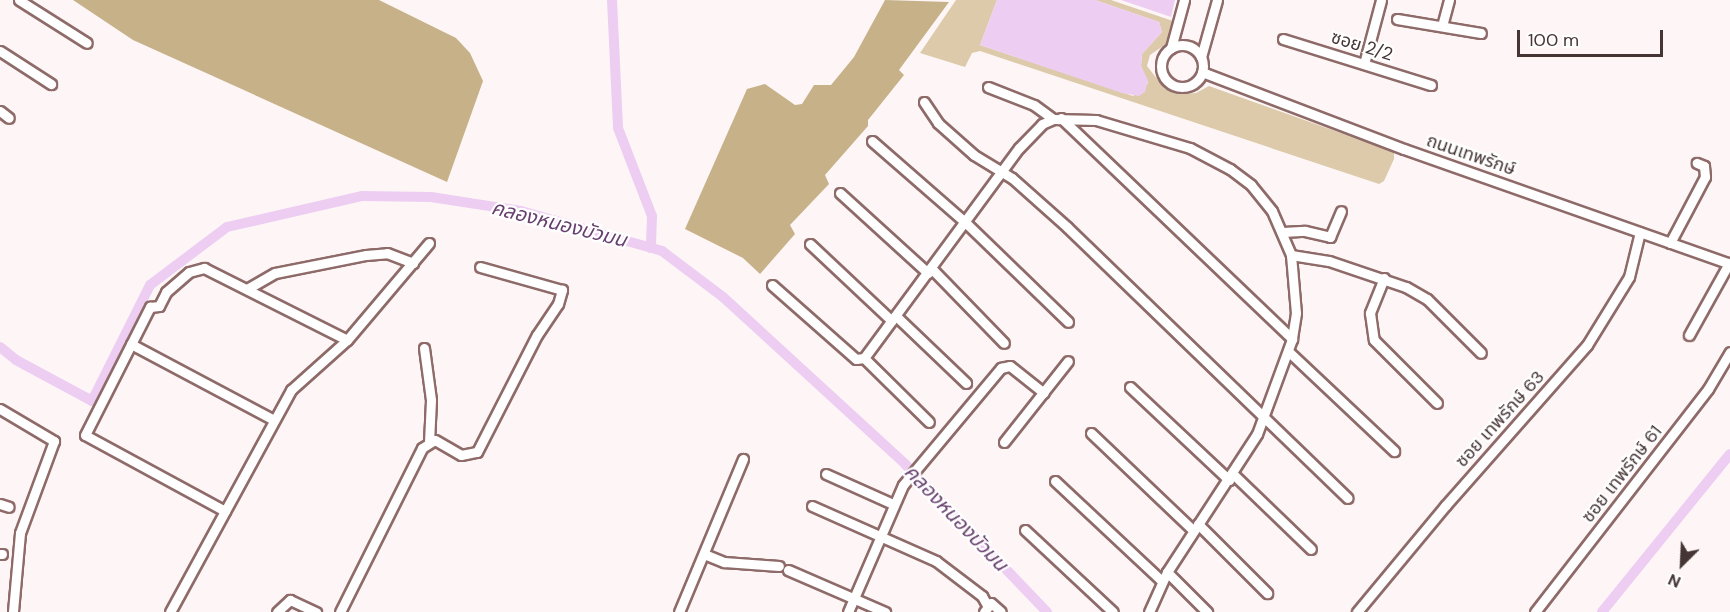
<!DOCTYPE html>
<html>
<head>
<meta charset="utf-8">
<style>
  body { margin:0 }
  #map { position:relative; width:1730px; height:612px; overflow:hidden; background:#fef6f6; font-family:"DM Sans","Noto Sans Thai",sans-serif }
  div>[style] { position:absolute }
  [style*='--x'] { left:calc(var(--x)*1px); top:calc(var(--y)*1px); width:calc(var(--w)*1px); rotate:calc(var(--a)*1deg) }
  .green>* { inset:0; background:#dccaaa }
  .forest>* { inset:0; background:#c6b189 }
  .water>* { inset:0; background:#edcdf2 }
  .canal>* { height:10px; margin:-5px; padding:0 5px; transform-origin:5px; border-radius:5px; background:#edcdf2 }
  .roads { filter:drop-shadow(2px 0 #8e6b69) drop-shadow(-2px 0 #8e6b69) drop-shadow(0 2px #8e6b69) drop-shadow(0 -2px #8e6b69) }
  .street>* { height:9px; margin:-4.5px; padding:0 4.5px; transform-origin:4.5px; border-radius:4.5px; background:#fff }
  .street>.ring { margin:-4.5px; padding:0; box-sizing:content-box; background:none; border:9px solid #fff; border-radius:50% }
  span { translate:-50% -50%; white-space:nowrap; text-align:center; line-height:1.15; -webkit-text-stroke:4.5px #fff; paint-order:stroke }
  .street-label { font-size:18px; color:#453635 }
  .water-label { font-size:20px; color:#68406f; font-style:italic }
  .north { position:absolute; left:1652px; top:534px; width:60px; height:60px; -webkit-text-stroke:4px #fff; paint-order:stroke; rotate:204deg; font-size:16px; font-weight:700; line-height:24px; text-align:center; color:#453635 }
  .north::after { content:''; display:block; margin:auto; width:21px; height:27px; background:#453635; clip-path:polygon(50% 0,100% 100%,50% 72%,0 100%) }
  .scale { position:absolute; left:1517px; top:30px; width:146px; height:27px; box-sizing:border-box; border:3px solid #453635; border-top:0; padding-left:8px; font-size:18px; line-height:21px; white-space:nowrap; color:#453635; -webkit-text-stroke:4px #fff; paint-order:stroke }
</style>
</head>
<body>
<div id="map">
  <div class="green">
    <i style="clip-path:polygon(956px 0,997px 0,980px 45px,1133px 96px,1148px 83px,1141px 66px,1142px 54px,1162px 32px,1159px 22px,1095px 0,1111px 0,1173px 21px,1169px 42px,1150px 55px,1147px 66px,1165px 89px,1180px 94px,1196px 93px,1209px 86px,1394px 152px,1394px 159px,1384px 181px,1379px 184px,980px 51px,972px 53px,965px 67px,920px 53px)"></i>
  </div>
  <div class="forest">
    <i style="clip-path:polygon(73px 0,379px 0,456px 38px,470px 53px,483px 81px,447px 182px,133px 40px)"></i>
    <i style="clip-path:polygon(885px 0,949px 2px,899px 70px,904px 75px,868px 120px,868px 126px,825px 175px,829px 184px,790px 225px,795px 234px,760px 274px,743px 258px,685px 229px,747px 89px,765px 84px,795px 105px,802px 104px,814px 85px,831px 85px,854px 57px)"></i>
  </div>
  <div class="water">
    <i style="clip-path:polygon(997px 0,1095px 0,1159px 22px,1162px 32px,1142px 54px,1141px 66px,1148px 80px,1145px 92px,1139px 96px,1122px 93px,980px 45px)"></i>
    <i style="clip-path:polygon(1121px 0,1175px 0,1171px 17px)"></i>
  </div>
  <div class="canal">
    <i style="--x:612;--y:0;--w:128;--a:87.3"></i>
    <i style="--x:618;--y:128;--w:94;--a:68.9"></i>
    <i style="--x:652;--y:216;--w:32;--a:92"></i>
    <i style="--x:0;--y:347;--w:21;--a:39"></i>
    <i style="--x:16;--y:360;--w:86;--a:28.3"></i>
    <i style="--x:92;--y:401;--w:130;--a:-63.4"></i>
    <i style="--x:150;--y:285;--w:96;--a:-37"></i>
    <i style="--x:227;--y:227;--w:139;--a:-12.9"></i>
    <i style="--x:362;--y:196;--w:69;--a:0.8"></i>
    <i style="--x:431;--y:197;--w:91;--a:8.8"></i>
    <i style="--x:521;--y:211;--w:147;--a:15.8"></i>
    <i style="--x:662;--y:251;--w:76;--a:37"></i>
    <i style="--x:723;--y:297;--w:247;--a:42.5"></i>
    <i style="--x:905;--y:464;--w:205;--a:46.2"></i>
    <i style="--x:1602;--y:612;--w:203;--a:-51"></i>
  </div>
  <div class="roads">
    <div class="street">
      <i style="--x:19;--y:0;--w:80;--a:32.3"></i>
      <i style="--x:1397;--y:19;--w:85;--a:9.5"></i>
      <i style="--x:1442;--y:26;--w:27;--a:-75"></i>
      <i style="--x:1283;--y:39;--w:155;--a:17.3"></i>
      <i class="ring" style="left:1161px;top:45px;width:33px;height:33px"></i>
      <i style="--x:1171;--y:48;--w:50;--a:-74.8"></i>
      <i style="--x:0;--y:51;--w:61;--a:32.9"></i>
      <i style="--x:1201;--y:57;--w:59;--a:-74.3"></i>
      <i style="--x:1364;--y:64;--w:66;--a:-75.1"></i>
      <i style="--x:1202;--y:72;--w:216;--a:20.9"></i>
      <i style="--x:1404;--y:149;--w:346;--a:19.4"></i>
      <i style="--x:988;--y:87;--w:49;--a:21.4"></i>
      <i style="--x:1034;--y:105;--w:24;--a:36"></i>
      <i style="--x:924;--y:102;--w:25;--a:56"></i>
      <i style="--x:938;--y:123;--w:48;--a:41.6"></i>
      <i style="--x:974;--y:155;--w:44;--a:31.2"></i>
      <i style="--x:1012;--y:178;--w:74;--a:41.7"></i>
      <i style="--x:1067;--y:227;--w:390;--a:44"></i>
      <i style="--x:0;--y:111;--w:11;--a:38"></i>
      <i style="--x:1061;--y:118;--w:320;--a:43.7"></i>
      <i style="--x:872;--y:141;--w:125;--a:41.1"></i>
      <i style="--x:966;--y:223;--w:142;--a:44.1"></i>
      <i style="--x:840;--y:193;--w:119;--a:42.3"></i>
      <i style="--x:1283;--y:232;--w:22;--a:-3"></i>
      <i style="--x:1305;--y:231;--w:26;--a:13"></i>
      <i style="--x:1330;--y:237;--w:28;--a:-67"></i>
      <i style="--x:1670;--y:243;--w:75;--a:-62.1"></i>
      <i style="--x:1705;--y:177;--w:11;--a:-95"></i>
      <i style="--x:1704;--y:166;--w:8;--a:-157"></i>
      <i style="--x:810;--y:244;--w:112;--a:43.2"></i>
      <i style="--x:1291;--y:255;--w:38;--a:9"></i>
      <i style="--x:1329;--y:261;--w:81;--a:18.7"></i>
      <i style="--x:1406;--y:287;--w:24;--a:30"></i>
      <i style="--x:1427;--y:299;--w:76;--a:45"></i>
      <i style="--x:932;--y:269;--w:103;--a:45.8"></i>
      <i style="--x:1384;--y:278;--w:38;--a:112"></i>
      <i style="--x:1370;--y:313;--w:27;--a:82"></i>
      <i style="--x:1374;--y:340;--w:89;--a:45"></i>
      <i style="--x:772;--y:285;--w:112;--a:41.4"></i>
      <i style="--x:856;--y:359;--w:8;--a:-7"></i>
      <i style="--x:864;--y:358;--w:261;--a:-53.6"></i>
      <i style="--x:1019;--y:148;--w:33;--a:-46"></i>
      <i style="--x:1042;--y:124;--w:12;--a:-24"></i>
      <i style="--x:1053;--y:119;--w:43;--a:1.3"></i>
      <i style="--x:1096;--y:120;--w:98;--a:16.6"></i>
      <i style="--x:1190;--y:148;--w:45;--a:27.7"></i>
      <i style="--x:1230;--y:169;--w:26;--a:37"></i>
      <i style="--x:1251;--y:185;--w:33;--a:51"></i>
      <i style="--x:1272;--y:211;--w:48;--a:66.6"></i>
      <i style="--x:1291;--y:255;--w:58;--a:85.1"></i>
      <i style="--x:1296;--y:313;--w:26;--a:99"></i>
      <i style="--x:1292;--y:339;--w:101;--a:110.2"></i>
      <i style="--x:1257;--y:434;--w:165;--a:123.1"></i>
      <i style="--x:1167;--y:572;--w:44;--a:114.2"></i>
      <i style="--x:247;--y:289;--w:32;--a:-30"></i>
      <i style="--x:275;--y:273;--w:93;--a:-11.2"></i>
      <i style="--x:366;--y:255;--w:21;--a:-5"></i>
      <i style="--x:387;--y:253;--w:28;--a:21"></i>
      <i style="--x:896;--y:316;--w:97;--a:43.7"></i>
      <i style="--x:1689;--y:335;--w:82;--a:-60.9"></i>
      <i style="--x:131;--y:344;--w:162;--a:28"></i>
      <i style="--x:424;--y:348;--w:52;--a:82.3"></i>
      <i style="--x:431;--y:400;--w:42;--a:92.7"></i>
      <i style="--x:1288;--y:351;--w:146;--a:43.3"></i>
      <i style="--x:864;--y:358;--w:91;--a:44.6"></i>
      <i style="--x:1130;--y:387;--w:136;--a:43.2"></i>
      <i style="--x:0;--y:409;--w:63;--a:30.7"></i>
      <i style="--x:54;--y:441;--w:98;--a:110.3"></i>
      <i style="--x:20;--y:533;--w:79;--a:95.1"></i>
      <i style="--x:1091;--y:433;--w:141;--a:43.6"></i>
      <i style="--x:1004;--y:442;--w:103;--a:-51.7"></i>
      <i style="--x:826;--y:474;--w:73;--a:24.1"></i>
      <i style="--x:1233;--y:474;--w:108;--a:43.9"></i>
      <i style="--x:1055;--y:481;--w:146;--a:43.1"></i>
      <i style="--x:0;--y:504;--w:9;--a:18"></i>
      <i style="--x:812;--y:506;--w:136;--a:23.9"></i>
      <i style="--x:936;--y:561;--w:58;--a:37.3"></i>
      <i style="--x:982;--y:596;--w:10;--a:61"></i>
      <i style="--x:225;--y:511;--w:159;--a:-151.5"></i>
      <i style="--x:85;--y:435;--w:144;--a:-63.1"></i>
      <i style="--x:150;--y:307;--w:9;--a:-6"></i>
      <i style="--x:159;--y:306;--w:16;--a:-63"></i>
      <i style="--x:166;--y:292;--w:30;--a:-41"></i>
      <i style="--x:189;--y:272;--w:16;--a:-15"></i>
      <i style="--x:204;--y:268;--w:160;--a:26.7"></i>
      <i style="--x:1198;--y:524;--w:98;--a:45"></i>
      <i style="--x:1025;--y:530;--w:120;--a:43"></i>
      <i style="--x:0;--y:554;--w:2;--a:0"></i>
      <i style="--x:704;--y:554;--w:22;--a:22"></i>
      <i style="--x:724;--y:562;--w:55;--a:4.2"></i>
      <i style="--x:788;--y:570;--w:106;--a:23.4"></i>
      <i style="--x:1167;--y:572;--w:57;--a:45"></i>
      <i style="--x:170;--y:612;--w:253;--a:-61.4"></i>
      <i style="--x:291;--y:390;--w:75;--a:-41.8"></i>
      <i style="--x:347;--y:340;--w:127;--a:-49.8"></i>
      <i style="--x:277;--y:612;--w:18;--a:-43"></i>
      <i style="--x:290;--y:600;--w:29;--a:25"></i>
      <i style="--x:340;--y:612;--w:183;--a:-63.4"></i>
      <i style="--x:422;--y:448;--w:15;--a:-32"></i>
      <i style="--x:435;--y:440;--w:30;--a:30"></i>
      <i style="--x:461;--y:455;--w:16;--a:-11"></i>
      <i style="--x:477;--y:452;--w:131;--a:-62.9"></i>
      <i style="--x:537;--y:335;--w:37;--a:-56"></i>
      <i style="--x:558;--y:304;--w:15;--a:-74"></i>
      <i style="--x:562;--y:290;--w:85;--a:-164.3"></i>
      <i style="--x:679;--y:612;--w:166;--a:-67.3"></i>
      <i style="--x:848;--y:612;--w:138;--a:-66.6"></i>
      <i style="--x:903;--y:485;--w:153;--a:-50.1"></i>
      <i style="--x:1001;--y:368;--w:9;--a:-13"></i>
      <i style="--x:1010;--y:366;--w:43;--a:38.5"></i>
      <i style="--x:984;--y:612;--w:11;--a:-52"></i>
      <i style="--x:991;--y:603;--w:13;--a:42"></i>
      <i style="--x:1357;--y:612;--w:138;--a:-50.3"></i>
      <i style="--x:1445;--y:506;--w:215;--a:-48.6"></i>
      <i style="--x:1587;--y:345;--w:80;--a:-58.3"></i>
      <i style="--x:1629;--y:277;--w:46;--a:-76.3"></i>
      <i style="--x:1535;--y:612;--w:282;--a:-52.2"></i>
      <i style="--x:1708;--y:389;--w:43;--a:-59.3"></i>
    </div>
  </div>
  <div class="street-label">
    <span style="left:1362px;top:46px;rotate:17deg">ซอย 2/2</span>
    <span style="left:1471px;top:155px;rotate:19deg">ถนนเทพรักษ์</span>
    <span style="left:1500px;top:419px;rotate:-48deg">ซอย เทพรักษ์ 63</span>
    <span style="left:1622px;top:474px;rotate:-52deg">ซอย เทพรักษ์ 61</span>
  </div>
  <div class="water-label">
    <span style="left:559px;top:224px;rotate:14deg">คลองหนองบัวมน</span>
    <span style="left:956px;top:518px;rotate:46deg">คลองหนองบัวมน</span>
  </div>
  <div class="north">N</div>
  <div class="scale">100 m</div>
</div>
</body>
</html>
